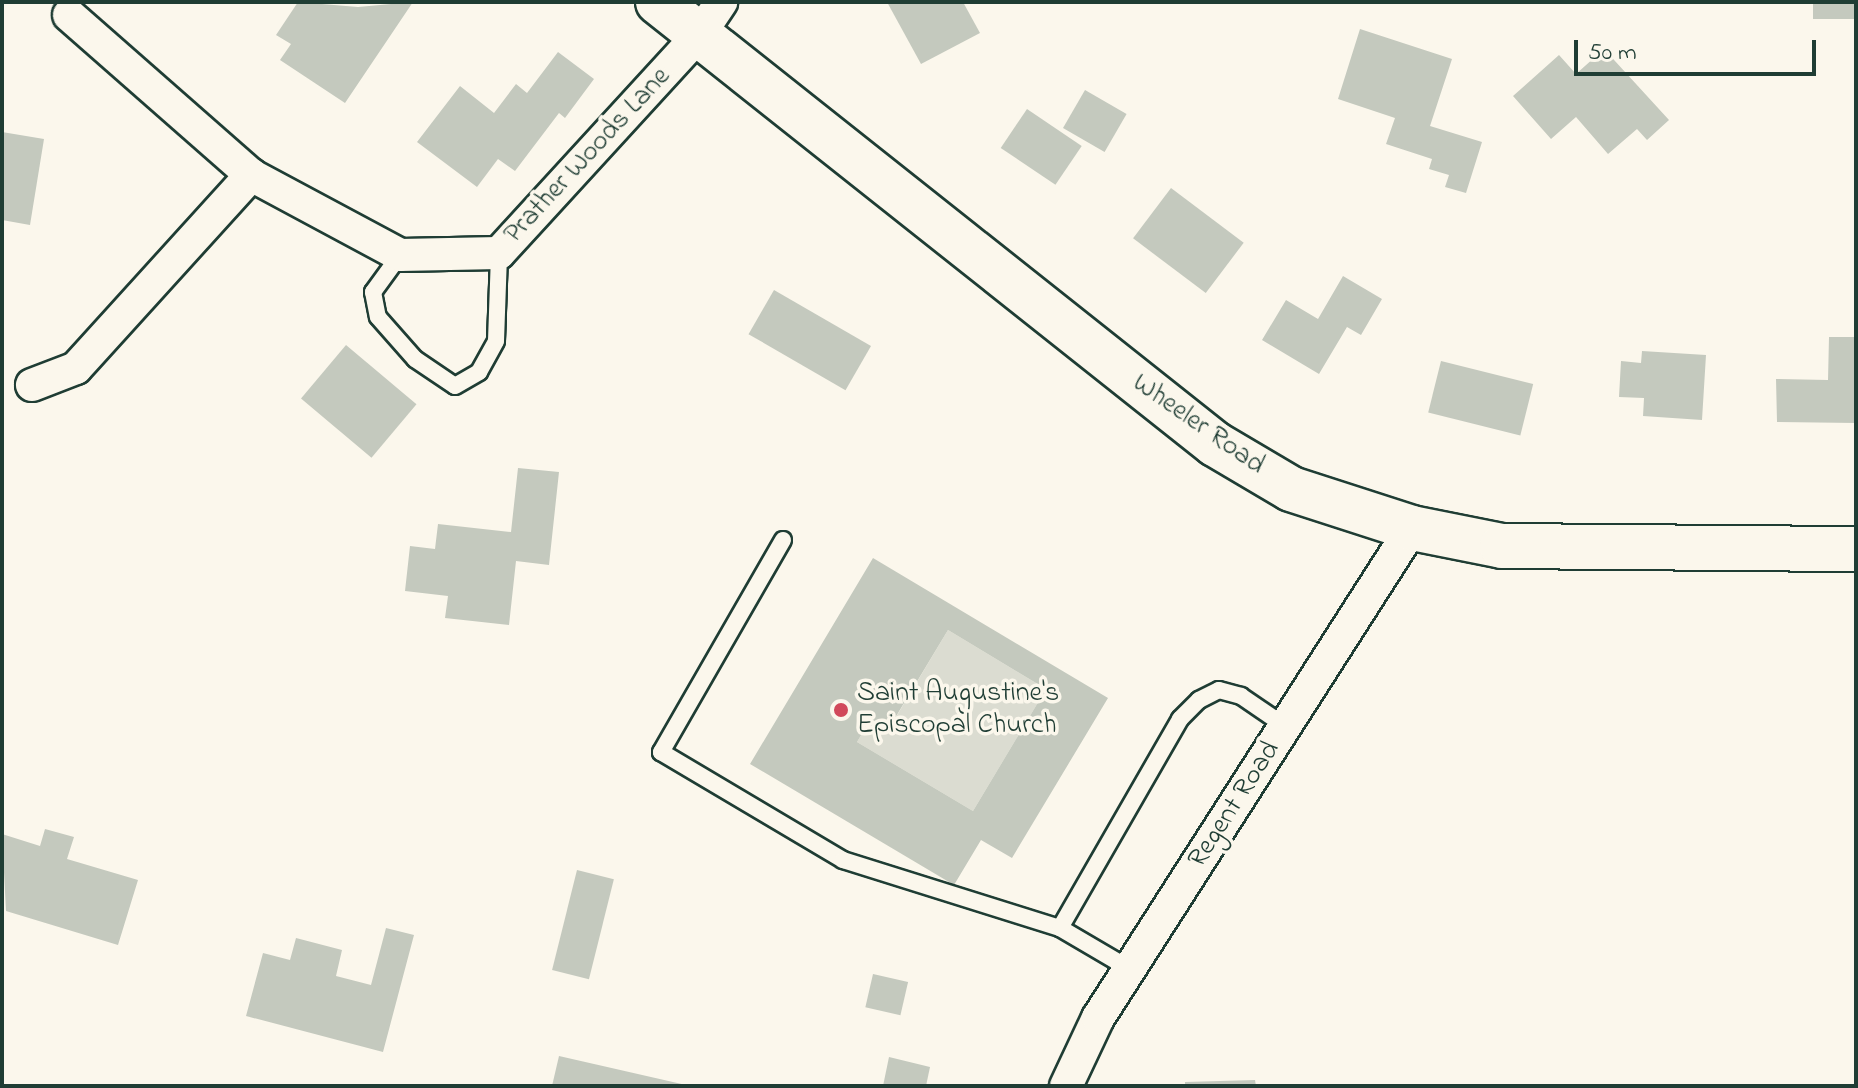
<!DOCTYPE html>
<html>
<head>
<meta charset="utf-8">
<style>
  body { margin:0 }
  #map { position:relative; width:1858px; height:1088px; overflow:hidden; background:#fbf7ec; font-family:"Indie Flower",sans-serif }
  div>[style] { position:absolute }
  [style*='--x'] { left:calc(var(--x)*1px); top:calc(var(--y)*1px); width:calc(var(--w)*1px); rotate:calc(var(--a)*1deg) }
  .green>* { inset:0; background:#dbdcd1 }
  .building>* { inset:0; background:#c4c9be; transform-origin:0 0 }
  .roads { filter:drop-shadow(2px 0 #1f3d34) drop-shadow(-2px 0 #1f3d34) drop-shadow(0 2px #1f3d34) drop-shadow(0 -2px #1f3d34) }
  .lane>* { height:16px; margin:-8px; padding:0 8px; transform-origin:8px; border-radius:8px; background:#fbf7ec }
  .street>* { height:32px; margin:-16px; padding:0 16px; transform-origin:16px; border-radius:16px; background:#fbf7ec }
  .secondary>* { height:44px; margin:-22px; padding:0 22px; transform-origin:22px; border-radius:22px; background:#fbf7ec }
  .dots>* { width:22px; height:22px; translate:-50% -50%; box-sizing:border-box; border:4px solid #fbf7ec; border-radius:50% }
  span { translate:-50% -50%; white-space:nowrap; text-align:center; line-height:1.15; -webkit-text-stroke:7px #fbf7ec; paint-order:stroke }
  .street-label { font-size:28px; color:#1f3d34 }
  .poi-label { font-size:28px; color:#1f3d34 }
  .left { translate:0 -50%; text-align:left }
  .frame { position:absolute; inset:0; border:4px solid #1f3d34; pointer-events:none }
  .scale { position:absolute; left:1574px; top:40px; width:242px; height:36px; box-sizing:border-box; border:4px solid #1f3d34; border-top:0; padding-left:10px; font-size:24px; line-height:28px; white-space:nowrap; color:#1f3d34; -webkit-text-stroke:6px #fbf7ec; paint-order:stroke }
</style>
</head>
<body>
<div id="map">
  <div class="green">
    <i style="clip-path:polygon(948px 630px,1046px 689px,973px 811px,857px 742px,869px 722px,887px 732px)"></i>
  </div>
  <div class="building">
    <i style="clip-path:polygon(298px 2px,358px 7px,413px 2px,345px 103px,280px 60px,291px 44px,276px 35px)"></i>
    <i style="clip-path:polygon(887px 2px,963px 2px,980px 33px,921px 64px)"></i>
    <i style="left:1813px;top:2px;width:43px;height:17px"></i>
    <i style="clip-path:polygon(1360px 29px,1452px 59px,1430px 126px,1482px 142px,1466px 193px,1445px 187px,1449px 175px,1429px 169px,1432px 159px,1386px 144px,1395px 118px,1338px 99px)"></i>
    <i style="clip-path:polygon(1604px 49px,1669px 120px,1647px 140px,1637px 129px,1608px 154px,1576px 117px,1551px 139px,1513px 96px,1559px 55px,1576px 74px)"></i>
    <i style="clip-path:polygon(558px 52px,594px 79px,565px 118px,559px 113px,515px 171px,498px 159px,477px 187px,417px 142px,460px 86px,494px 113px,516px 84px,527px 93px)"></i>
    <i style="left:1085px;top:90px;width:48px;height:44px;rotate:30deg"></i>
    <i style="left:1027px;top:109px;width:66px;height:47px;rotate:34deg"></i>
    <i style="clip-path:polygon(2px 132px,44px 139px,30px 225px,2px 220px)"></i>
    <i style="left:1171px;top:188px;width:91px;height:63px;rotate:37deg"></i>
    <i style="clip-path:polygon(1343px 276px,1382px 299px,1361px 335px,1347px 327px,1319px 374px,1262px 340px,1286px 300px,1318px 319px)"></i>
    <i style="left:774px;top:290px;width:112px;height:51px;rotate:30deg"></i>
    <i style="clip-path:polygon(1829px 337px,1856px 337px,1856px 423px,1777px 422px,1776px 379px,1828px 380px)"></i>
    <i style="left:346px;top:345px;width:92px;height:70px;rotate:40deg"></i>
    <i style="clip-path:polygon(1642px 351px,1706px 355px,1702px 420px,1643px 416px,1644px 398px,1619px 397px,1621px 361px,1641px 363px)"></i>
    <i style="left:1441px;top:361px;width:95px;height:53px;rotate:14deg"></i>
    <i style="clip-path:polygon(518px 468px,559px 472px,549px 565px,516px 561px,509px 625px,445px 618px,448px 596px,405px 591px,410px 546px,435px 549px,438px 524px,511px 532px)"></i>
    <i style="clip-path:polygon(evenodd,873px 558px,1108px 698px,1012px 858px,981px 840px,954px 885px,750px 764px,873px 558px,948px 630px,1046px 689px,973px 811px,857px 742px,869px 722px,886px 733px,948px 630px)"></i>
    <i style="clip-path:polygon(45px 829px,74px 837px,67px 859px,138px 880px,118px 945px,6px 911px,2px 834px,40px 846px)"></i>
    <i style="left:577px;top:870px;width:38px;height:103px;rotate:14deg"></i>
    <i style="clip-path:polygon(386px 928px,414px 935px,383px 1052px,246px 1016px,263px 953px,290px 960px,296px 938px,342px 950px,336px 976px,371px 985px)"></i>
    <i style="left:873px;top:974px;width:36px;height:34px;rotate:13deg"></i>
    <i style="clip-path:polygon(559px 1056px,686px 1085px,686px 1086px,552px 1086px)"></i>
    <i style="clip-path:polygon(889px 1057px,930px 1067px,926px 1086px,883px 1086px)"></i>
    <i style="clip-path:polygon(1255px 1080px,1256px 1086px,1185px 1086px,1185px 1082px)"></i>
  </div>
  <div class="roads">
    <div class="lane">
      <i style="--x:400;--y:255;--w:46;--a:126.1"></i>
      <i style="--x:373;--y:292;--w:25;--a:79"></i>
      <i style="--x:378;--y:317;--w:56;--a:48.6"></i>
      <i style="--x:415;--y:359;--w:48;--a:34"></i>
      <i style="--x:455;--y:386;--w:28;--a:-30"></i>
      <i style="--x:479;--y:372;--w:35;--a:-61"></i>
      <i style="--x:496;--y:341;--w:88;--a:-88"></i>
      <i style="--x:783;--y:540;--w:245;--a:119.9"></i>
      <i style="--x:661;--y:752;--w:212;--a:30.7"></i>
      <i style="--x:843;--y:860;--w:227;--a:17.4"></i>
      <i style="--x:1060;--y:928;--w:81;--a:30.4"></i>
      <i style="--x:1060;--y:928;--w:241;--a:-60.1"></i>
      <i style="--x:1180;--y:719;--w:27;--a:-45"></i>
      <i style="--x:1199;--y:700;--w:22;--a:-27"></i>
      <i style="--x:1219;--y:690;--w:23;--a:15"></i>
      <i style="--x:1241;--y:696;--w:53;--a:34.3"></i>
    </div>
    <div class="street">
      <i style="--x:69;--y:15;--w:242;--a:41.3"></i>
      <i style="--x:251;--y:175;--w:169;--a:28.2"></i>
      <i style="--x:400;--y:255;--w:99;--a:-1.2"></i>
      <i style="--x:499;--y:253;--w:296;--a:-47.5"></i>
      <i style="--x:699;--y:35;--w:40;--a:-56"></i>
      <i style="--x:32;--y:385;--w:47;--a:-21.1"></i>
      <i style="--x:76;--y:368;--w:261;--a:-47.8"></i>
      <i style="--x:1066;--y:1086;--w:75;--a:-64.8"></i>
      <i style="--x:1098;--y:1018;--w:582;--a:-57.35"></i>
    </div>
    <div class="secondary">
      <i style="--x:658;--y:2;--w:711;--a:38.43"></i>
      <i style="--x:1215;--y:444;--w:88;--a:30.6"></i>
      <i style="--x:1291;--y:489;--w:127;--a:17.9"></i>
      <i style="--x:1412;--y:528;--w:92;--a:11.3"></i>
      <i style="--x:1502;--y:546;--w:354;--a:0.5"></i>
    </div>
  </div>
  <div class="dots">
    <i style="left:841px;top:710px;background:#d1495b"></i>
  </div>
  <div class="street-label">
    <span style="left:588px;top:156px;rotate:-47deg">Prather Woods Lane</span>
    <span style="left:1198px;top:425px;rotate:35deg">Wheeler Road</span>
    <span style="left:1235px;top:805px;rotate:-57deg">Regent Road</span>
  </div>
  <div class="poi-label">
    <span class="left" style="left:857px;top:710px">Saint Augustine's<br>Episcopal Church</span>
  </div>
  <div class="frame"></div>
  <div class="scale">50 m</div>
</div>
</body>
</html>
